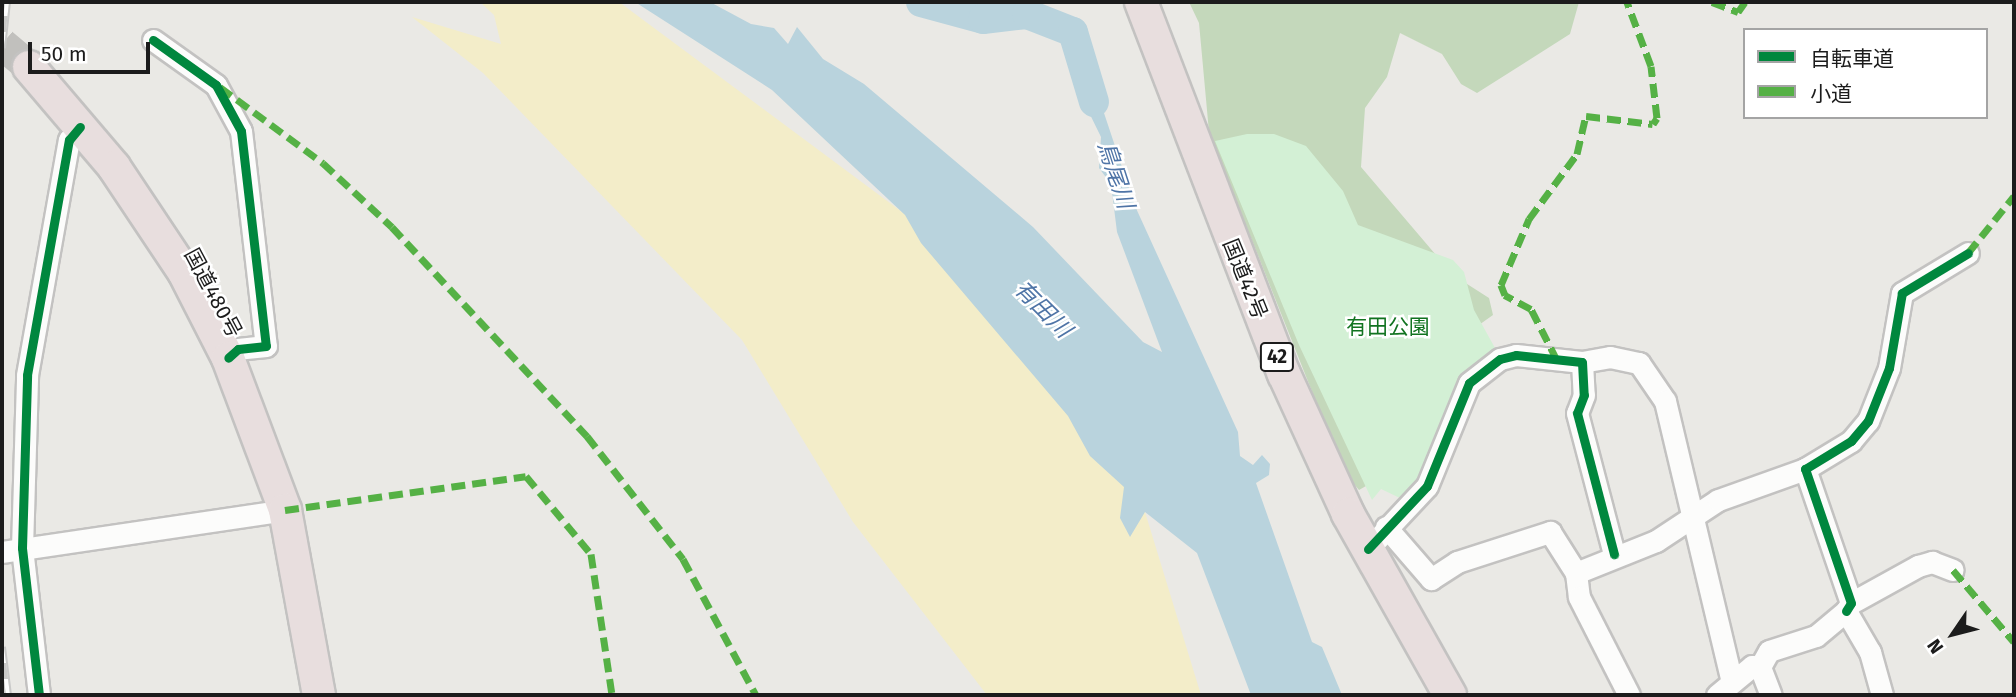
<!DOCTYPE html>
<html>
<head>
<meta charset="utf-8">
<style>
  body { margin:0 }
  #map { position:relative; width:2016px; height:697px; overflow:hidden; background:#eae9e5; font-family:"Fira Sans","Noto Sans JP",sans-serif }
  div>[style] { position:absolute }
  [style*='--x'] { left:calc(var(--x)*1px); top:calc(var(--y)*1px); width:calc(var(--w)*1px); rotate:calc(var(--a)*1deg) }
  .forest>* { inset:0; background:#c4d8bb }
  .sand>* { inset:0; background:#f3edc9 }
  .park>* { inset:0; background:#d3f0d5 }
  .water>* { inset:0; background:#b9d3dd }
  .river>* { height:30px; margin:-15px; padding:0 15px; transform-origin:15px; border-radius:15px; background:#b9d3dd }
  .highway-tunnel>* { height:32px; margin-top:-16px; transform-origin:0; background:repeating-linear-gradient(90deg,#c1c0bd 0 32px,transparent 0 48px) }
  .roads { filter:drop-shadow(2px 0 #c3c2c1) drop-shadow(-2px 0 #c3c2c1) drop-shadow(0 2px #c3c2c1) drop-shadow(0 -2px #c3c2c1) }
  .minor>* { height:21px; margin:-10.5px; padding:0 10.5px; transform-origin:10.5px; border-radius:10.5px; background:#fcfcfb }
  .highway>* { height:32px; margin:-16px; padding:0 16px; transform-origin:16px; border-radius:16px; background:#e8dede }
  .rail>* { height:8px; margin-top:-4px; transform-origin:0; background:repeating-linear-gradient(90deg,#fff 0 16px,#c9c9c8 0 32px); box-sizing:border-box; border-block:2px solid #c9c9c8 }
  .quiet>* { height:7px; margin-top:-3.5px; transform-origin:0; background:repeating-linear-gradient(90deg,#55b145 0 14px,transparent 0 21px) }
  .cycleway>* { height:9px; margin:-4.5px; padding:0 4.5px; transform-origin:4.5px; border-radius:4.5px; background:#00873e }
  span { translate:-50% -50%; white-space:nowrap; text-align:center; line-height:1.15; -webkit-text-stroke:5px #fff; paint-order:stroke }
  .shield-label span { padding:2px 5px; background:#fff; border:2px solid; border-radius:5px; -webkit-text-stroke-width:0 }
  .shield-label { font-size:19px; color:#1c1c1c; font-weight:700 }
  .street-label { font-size:21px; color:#1c1c1c }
  .park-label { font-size:21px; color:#117320 }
  .water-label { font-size:23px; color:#4e74a6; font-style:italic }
  .frame { position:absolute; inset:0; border:4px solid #1c1c1c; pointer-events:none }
  .legend { position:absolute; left:1743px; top:28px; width:245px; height:91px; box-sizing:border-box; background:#fff; border:2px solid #a4a4a4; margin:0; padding:9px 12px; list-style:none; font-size:21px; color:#1c1c1c }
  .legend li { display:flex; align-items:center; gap:14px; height:35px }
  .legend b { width:35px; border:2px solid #a4a4a4 }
  .north { position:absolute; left:1918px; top:599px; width:70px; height:70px; -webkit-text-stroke:5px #fff; paint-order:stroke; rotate:235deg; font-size:19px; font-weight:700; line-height:28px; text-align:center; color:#1c1c1c }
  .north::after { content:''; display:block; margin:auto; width:24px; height:32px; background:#1c1c1c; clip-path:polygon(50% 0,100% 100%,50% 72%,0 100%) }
  .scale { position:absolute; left:28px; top:42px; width:122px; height:32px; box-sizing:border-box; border:4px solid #1c1c1c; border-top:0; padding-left:9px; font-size:21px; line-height:24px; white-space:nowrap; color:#1c1c1c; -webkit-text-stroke:5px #fff; paint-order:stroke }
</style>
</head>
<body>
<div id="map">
  <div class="forest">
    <i style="clip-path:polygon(1189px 2px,1579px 2px,1570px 34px,1477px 93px,1461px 84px,1442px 54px,1400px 33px,1387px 77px,1365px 108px,1361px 167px,1453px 275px,1489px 298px,1493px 315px,1452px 344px,1380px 478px,1359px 490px,1344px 472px,1209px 132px,1199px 23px)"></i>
  </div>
  <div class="sand">
    <i style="clip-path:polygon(480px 2px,619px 2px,995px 281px,1170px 497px,1145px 512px,1201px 695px,987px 695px,853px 522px,742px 340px,483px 73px,412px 17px,501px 44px,494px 15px)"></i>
  </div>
  <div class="park">
    <i style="clip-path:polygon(1247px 134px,1274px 134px,1306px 146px,1343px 191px,1358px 225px,1453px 260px,1464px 272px,1474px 310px,1495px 348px,1456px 386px,1425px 476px,1402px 499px,1381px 489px,1372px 500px,1299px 345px,1215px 141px)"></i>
  </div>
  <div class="water">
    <i style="clip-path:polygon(635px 2px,710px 2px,751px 24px,774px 28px,788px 44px,797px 27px,823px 59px,864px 84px,1033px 227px,1143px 342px,1162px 352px,1117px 232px,1111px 184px,1099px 168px,1101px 137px,1078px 90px,1079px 60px,1090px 71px,1135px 206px,1238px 432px,1240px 456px,1253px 465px,1262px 455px,1270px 464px,1269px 475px,1256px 483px,1312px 642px,1322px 647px,1342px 695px,1251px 695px,1197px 553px,1145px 512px,1130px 537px,1120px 518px,1124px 487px,1090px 456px,1068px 416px,921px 243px,905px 215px,772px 90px)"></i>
  </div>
  <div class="river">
    <i style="--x:921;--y:2;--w:64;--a:15.3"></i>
    <i style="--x:983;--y:19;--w:44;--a:-6.5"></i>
    <i style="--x:1027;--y:14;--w:49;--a:21.4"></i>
    <i style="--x:1073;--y:32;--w:73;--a:73.3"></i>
  </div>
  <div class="highway-tunnel">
    <i style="--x:2;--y:44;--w:35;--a:40"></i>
  </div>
  <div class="roads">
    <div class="minor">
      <i style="--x:153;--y:40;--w:77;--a:35.5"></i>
      <i style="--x:216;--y:85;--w:52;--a:61.5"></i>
      <i style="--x:241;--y:131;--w:216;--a:83.4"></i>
      <i style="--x:266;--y:346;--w:28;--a:174"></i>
      <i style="--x:238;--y:349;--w:13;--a:138"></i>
      <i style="--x:1582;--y:362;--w:28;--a:-10"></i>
      <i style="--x:1610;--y:357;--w:30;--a:12"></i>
      <i style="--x:1639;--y:363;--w:46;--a:55.6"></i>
      <i style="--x:1665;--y:401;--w:289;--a:76.6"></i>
      <i style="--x:1386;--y:527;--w:69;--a:49.1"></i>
      <i style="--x:1431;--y:579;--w:31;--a:-33"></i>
      <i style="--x:1457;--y:562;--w:98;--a:-17.9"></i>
      <i style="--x:1550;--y:532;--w:49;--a:57.6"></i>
      <i style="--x:1576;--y:573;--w:24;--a:83"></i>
      <i style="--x:1579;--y:597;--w:110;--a:63"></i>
      <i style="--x:1368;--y:549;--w:86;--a:-46.9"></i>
      <i style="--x:1427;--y:486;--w:111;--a:-67.8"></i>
      <i style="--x:1469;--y:383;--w:39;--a:-38"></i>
      <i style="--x:1500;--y:359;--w:16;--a:-14"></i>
      <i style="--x:1516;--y:355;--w:66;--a:6.1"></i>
      <i style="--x:1582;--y:362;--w:33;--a:87"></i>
      <i style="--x:1584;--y:395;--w:19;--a:111"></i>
      <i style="--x:1577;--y:413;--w:146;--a:75.3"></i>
      <i style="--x:2;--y:552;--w:286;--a:-8.4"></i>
      <i style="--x:1576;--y:573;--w:86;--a:-21.8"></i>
      <i style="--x:1656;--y:541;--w:74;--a:-33.5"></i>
      <i style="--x:1718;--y:500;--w:92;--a:-19.6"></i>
      <i style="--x:1851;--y:603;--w:77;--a:-28.9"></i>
      <i style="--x:1918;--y:566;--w:15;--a:-16"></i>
      <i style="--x:1932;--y:562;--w:22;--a:21"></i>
      <i style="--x:1846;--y:611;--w:9;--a:-58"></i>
      <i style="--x:1851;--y:603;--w:142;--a:-108.9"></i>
      <i style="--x:1805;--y:469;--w:54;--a:-31.3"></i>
      <i style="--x:1851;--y:441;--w:26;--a:-50"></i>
      <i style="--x:1868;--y:421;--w:57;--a:-68.4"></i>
      <i style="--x:1889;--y:368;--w:76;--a:-80.2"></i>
      <i style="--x:1902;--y:293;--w:77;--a:-31.2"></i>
      <i style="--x:1760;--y:667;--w:30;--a:69"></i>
      <i style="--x:39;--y:695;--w:148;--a:-96.6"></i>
      <i style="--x:22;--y:548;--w:173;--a:-88.3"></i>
      <i style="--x:27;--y:375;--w:239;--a:-79.9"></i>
      <i style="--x:69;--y:140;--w:17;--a:-50"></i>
      <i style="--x:1717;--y:695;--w:45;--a:-39.6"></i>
      <i style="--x:1752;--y:666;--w:8;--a:7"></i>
      <i style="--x:1760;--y:667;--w:18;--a:-61"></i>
      <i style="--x:1769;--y:651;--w:49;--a:-17.7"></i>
      <i style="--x:1816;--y:636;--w:39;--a:-40"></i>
      <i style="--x:1846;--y:611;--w:48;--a:59.7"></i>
      <i style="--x:1870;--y:652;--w:45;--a:74.4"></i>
    </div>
    <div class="highway">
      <i style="--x:1141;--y:2;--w:399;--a:69"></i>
      <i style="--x:1284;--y:374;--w:154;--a:65.4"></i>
      <i style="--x:1348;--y:514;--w:208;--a:60.6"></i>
      <i style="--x:29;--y:67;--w:131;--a:49.6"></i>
      <i style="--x:114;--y:167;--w:126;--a:56.3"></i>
      <i style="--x:184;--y:272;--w:97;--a:62.9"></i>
      <i style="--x:228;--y:358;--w:162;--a:69.4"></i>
      <i style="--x:285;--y:510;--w:188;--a:79.6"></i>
    </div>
  </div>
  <div class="rail">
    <i style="--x:2;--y:48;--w:46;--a:-83.8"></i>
    <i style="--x:2;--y:647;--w:48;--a:82.9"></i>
  </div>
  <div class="quiet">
    <i style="--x:1712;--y:2;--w:28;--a:21"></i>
    <i style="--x:1738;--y:12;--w:12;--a:-55"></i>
    <i style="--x:220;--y:87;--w:128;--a:36.4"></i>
    <i style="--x:323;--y:163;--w:94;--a:42.8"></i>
    <i style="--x:392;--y:227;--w:286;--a:47"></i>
    <i style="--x:587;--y:436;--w:156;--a:52"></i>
    <i style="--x:683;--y:559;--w:154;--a:61.8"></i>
    <i style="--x:1968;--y:253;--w:73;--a:-51.1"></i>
    <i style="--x:1557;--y:360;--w:57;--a:-117"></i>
    <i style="--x:1531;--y:309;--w:30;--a:-152"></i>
    <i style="--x:1505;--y:295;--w:11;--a:-112"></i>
    <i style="--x:1501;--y:285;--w:72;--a:-67"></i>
    <i style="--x:1529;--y:219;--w:81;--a:-53.6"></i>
    <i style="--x:1577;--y:154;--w:39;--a:-77"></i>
    <i style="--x:1586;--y:116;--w:67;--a:6.8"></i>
    <i style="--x:1653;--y:124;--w:7;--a:-56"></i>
    <i style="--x:1657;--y:118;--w:52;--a:-96.6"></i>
    <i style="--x:1651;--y:66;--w:68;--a:-110.6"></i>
    <i style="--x:285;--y:510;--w:243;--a:-8"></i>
    <i style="--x:526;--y:476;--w:102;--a:50.2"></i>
    <i style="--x:591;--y:554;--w:143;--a:81.5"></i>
    <i style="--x:1953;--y:570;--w:94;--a:49.7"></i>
  </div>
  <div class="cycleway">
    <i style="--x:153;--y:40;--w:77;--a:35.5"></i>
    <i style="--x:216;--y:85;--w:52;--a:61.5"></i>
    <i style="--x:241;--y:131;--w:216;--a:83.4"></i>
    <i style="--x:266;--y:346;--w:28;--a:174"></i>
    <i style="--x:238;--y:349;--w:13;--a:138"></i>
    <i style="--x:1368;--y:549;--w:86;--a:-46.9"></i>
    <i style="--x:1427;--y:486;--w:111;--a:-67.8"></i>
    <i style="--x:1469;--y:383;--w:39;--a:-38"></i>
    <i style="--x:1500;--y:359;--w:16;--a:-14"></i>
    <i style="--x:1516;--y:355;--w:66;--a:6.1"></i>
    <i style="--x:1582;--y:362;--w:33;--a:87"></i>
    <i style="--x:1584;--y:395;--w:19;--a:111"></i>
    <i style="--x:1577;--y:413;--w:146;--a:75.3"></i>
    <i style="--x:1846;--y:611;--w:9;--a:-58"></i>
    <i style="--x:1851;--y:603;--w:142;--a:-108.9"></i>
    <i style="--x:1805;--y:469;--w:54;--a:-31.3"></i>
    <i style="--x:1851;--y:441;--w:26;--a:-50"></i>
    <i style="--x:1868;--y:421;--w:57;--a:-68.4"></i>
    <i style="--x:1889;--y:368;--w:76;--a:-80.2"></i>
    <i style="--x:1902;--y:293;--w:77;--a:-31.2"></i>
    <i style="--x:39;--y:695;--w:148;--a:-96.6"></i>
    <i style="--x:22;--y:548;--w:173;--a:-88.3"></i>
    <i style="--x:27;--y:375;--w:239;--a:-79.9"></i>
    <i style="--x:69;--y:140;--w:17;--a:-50"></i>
  </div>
  <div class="shield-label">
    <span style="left:1277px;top:357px">42</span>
  </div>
  <div class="street-label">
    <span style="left:1245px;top:279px;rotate:68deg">国道42号</span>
    <span style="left:213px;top:293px;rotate:62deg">国道480号</span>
  </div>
  <div class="park-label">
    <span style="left:1388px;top:327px">有田公園</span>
  </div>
  <div class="water-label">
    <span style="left:1116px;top:175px;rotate:72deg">鳥尾川</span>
    <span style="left:1043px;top:309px;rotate:45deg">有田川</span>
  </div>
  <div class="frame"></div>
  <ul class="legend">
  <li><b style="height:9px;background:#00873e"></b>自転車道</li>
  <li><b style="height:9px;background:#55b145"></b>小道</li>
  </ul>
  <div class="north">N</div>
  <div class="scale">50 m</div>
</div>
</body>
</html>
